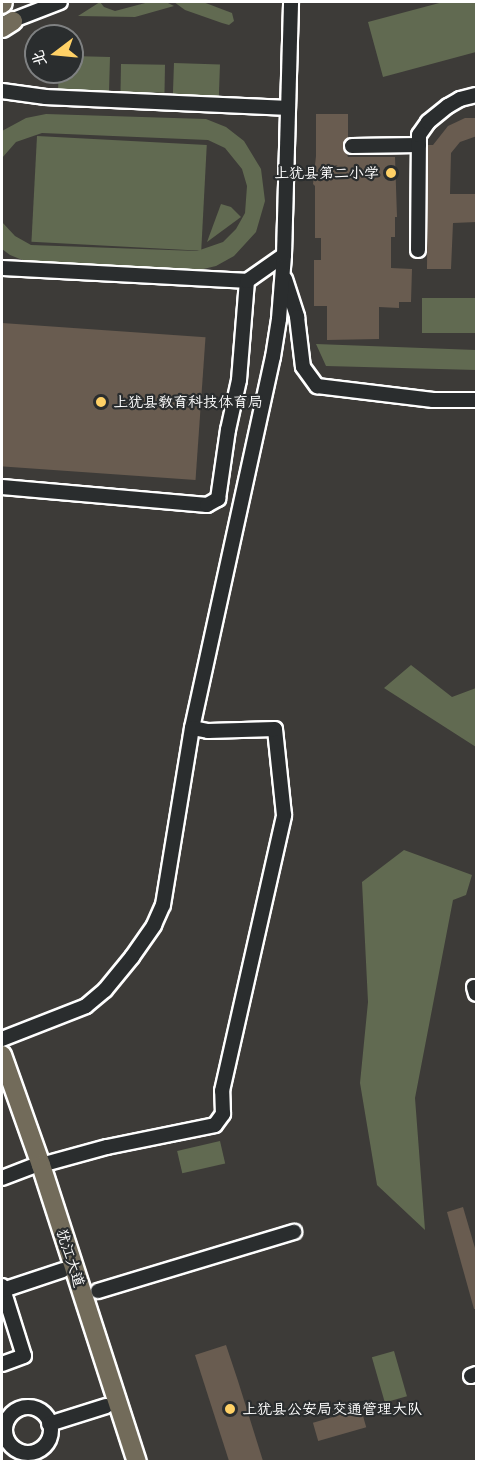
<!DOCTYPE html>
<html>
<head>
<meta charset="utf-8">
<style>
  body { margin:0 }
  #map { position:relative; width:478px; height:1463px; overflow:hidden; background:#3d3b38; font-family:Delius,"LXGW WenKai TC",sans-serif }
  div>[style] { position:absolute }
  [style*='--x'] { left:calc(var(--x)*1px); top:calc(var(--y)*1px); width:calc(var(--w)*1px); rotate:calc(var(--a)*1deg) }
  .green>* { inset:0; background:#616a51; transform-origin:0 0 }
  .building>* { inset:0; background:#695c50; transform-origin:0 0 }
  .roads { filter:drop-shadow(2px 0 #fff) drop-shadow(-2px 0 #fff) drop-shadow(0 2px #fff) drop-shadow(0 -2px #fff) }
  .minor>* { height:14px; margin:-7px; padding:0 7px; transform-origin:7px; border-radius:7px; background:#2a2d2e }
  .minor>.ring { margin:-7px; padding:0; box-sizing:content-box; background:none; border:14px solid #2a2d2e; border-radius:50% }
  .major>* { height:18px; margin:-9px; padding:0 9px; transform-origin:9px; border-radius:9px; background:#726b5a }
  .dots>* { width:16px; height:16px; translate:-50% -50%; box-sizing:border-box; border:3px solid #2a2d2e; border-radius:50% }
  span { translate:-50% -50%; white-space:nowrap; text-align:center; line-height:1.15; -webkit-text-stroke:4.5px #2a2d2e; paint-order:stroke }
  .poi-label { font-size:15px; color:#fff }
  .right { translate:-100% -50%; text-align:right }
  .left { translate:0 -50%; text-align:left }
  .street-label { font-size:15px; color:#fff }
  .frame { position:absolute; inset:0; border:3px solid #fff; pointer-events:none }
  .north { position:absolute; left:24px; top:24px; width:60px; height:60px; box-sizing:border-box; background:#2a2d2e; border:2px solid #7f8182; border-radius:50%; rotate:254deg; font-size:16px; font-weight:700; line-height:24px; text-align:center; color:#fff }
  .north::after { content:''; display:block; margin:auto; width:21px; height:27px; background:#ffd166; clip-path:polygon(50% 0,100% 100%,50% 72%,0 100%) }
</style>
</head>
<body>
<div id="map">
  <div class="green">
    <i style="clip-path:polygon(100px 2px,104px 7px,115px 11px,149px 2px,166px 2px,174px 6px,135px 17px,78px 16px)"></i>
    <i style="clip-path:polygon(174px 2px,203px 2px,232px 13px,234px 21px,229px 25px,222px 23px,185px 10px)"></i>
    <i style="clip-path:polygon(443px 2px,476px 2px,476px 52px,383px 77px,368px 22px)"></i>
    <i style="clip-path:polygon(72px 56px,110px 57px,109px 92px,58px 90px,59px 72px,72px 72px)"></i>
    <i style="left:174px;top:63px;width:46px;height:35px;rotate:2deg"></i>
    <i style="left:121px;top:64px;width:44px;height:28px;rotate:1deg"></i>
    <i style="clip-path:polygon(46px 114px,206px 119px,226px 127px,244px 141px,261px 169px,265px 201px,256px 232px,234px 256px,216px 266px,195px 271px,30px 263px,10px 255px,2px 249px,2px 222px,15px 236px,31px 245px,197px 251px,223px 242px,236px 229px,245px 213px,247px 186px,242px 169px,225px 148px,208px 140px,42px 133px,16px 142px,2px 158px,2px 131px,26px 118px)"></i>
    <i style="left:37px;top:136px;width:170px;height:106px;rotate:3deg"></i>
    <i style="clip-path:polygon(221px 204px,231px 207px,241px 217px,207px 242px)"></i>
    <i style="left:476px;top:298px;width:35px;height:54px;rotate:90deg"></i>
    <i style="clip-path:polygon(316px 344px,476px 350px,476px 370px,326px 366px)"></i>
    <i style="clip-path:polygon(411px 665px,452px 697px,476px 688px,476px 747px,384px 688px)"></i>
    <i style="clip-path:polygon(404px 850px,472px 875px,466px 895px,453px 900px,415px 1098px,425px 1230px,377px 1185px,360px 1083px,368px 1002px,362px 882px)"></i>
    <i style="left:220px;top:1141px;width:23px;height:44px;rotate:77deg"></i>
    <i style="left:394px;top:1351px;width:47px;height:23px;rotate:74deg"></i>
  </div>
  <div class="building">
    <i style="clip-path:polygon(316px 114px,348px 114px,348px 138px,343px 146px,348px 157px,395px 157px,397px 217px,395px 217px,395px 237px,391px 237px,391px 268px,412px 269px,411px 302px,399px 302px,399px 308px,379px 307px,379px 339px,327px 340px,327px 306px,314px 306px,314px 260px,321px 260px,321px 238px,315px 238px,315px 186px,313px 184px,316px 156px)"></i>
    <i style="clip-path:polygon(465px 118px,477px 118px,477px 136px,460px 142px,451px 153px,450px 194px,477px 194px,477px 222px,453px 223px,451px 269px,427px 269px,428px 145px,433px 145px,448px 126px)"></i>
    <i style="left:2px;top:323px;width:204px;height:143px;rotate:4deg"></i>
    <i style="clip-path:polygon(463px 1207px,477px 1255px,477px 1309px,474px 1309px,447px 1212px)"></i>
    <i style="clip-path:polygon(226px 1345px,238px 1381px,263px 1461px,229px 1461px,203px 1380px,195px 1355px)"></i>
    <i style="left:361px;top:1409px;width:19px;height:50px;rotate:74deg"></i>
  </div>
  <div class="roads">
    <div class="minor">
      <i style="--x:3;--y:24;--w:61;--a:-21.1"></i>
      <i style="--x:2;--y:91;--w:44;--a:7.8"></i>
      <i style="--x:46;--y:97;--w:242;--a:2.6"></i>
      <i style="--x:352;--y:146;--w:67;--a:-0.9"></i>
      <i style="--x:418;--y:250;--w:115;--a:-89.5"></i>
      <i style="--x:419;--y:135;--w:16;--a:-55"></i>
      <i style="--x:428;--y:122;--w:26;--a:-39"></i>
      <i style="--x:448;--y:106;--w:14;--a:-30"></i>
      <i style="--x:460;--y:99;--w:16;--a:-14"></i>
      <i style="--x:2;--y:268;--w:245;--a:3"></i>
      <i style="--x:285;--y:279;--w:40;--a:72"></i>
      <i style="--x:297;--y:317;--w:50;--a:83.2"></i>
      <i style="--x:303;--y:367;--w:24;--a:54"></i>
      <i style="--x:317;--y:386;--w:117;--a:6.9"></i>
      <i style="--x:433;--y:400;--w:43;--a:0"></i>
      <i style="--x:2;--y:487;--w:206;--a:5"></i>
      <i style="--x:207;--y:505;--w:13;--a:-29"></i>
      <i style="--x:218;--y:499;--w:70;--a:-81.8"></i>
      <i style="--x:228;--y:430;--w:51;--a:-77.6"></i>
      <i style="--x:239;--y:380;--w:99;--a:-85.4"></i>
      <i style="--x:247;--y:281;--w:45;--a:-35.1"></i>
      <i style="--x:474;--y:987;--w:7;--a:74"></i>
      <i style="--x:2;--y:1039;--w:90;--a:-21.4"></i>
      <i style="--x:86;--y:1006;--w:25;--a:-40"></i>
      <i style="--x:105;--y:990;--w:43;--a:-50.7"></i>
      <i style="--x:132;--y:957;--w:39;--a:-55"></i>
      <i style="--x:154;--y:925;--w:22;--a:-66"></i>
      <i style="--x:163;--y:905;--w:179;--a:-80.7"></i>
      <i style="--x:192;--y:728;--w:380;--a:-77.7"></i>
      <i style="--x:273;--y:357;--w:38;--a:-81"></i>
      <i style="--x:279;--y:319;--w:64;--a:-85.5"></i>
      <i style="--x:284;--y:255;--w:253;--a:-88.4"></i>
      <i style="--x:41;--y:1165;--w:68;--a:-15.3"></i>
      <i style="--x:107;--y:1147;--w:110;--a:-11.5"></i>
      <i style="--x:215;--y:1125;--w:14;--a:-54"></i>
      <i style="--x:223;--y:1114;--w:23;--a:-92"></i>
      <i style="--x:222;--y:1091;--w:283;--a:-77.3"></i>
      <i style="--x:284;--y:815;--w:86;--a:-96"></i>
      <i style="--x:275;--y:729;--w:67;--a:178.3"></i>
      <i style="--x:208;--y:731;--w:16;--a:-169"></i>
      <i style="--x:2;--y:1178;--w:31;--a:-21"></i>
      <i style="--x:2;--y:1286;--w:73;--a:72.6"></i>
      <i style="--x:24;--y:1356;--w:23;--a:160"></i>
      <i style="--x:3;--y:1290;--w:63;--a:-18.4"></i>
      <i style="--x:98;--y:1291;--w:205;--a:-16.8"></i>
      <i style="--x:471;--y:1376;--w:5;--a:-22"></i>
      <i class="ring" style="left:5px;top:1407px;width:32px;height:32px"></i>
      <i style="--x:49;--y:1424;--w:60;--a:-17.5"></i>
    </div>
    <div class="major">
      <i style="--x:2;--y:4;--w:1;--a:-45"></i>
      <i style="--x:2;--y:28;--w:13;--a:-32"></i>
      <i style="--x:2;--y:1055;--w:117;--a:70.5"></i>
      <i style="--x:41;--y:1165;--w:312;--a:72.1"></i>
    </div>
  </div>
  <div class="dots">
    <i style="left:391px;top:173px;background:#ffd166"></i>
    <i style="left:101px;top:402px;background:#ffd166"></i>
    <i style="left:230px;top:1409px;background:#ffd166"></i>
  </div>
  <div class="poi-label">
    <span class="right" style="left:379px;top:173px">上犹县第二小学</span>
    <span class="left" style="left:113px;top:402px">上犹县教育科技体育局</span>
    <span class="left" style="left:242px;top:1409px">上犹县公安局交通管理大队</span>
  </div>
  <div class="street-label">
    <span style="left:71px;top:1258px;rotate:72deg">犹江大道</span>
  </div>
  <div class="frame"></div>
  <div class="north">北</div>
</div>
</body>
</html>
